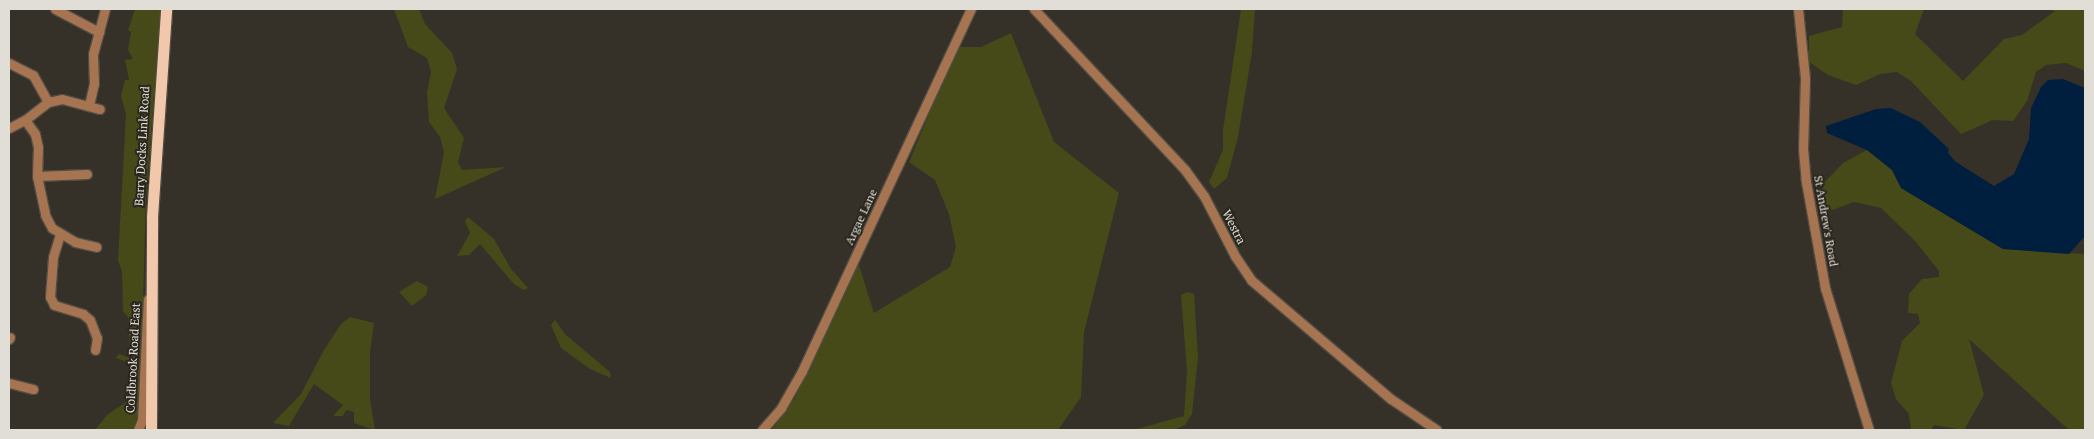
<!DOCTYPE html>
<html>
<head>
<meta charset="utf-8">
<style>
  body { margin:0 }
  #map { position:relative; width:2094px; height:439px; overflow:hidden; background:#353128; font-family:"PT Serif",serif }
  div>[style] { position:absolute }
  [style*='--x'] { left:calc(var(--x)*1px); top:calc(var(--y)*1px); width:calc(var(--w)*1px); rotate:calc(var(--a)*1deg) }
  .green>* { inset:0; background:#464a18 }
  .water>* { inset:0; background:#001f3f }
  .roads { filter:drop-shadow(1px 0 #514d44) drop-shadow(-1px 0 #514d44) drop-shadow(0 1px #514d44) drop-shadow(0 -1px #514d44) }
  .minor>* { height:9px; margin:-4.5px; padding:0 4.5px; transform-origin:4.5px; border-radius:4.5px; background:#a77451 }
  .major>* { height:11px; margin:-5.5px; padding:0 5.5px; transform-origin:5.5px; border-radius:5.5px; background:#f2c8ac }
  span { translate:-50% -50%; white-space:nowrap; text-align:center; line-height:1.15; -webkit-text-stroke:4px #2b271e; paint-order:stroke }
  .street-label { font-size:12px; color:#e1ded8 }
  .frame { position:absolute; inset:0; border:10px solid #e1ded8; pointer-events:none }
</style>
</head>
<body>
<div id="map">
  <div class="green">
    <i style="clip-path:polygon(135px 9px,161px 10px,146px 195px,140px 411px,133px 430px,95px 430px,107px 415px,129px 400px,136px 390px,133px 364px,116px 358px,119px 354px,133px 359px,130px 352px,128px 317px,123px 311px,122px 271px,118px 261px,126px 114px,121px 96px,125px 80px,129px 80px,125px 60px,133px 59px,128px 50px,131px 32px,128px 30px)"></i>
    <i style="clip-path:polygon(394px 9px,419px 9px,425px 24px,452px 53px,457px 69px,444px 108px,464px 138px,458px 162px,462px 170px,506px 167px,435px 199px,444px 152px,440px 137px,429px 122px,427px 92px,431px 72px,427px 58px,408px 47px)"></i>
    <i style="clip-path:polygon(1241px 9px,1255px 9px,1252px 52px,1238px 137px,1227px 178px,1214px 189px,1209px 182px,1223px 150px,1223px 130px)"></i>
    <i style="clip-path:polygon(1843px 9px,1924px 9px,1915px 34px,1963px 81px,2004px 39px,2022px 35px,2055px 11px,2045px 9px,2085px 9px,2085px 71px,2066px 63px,2046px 65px,2036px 72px,2027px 101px,2013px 121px,1993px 120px,1961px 134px,1911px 81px,1897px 72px,1880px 74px,1856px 85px,1828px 75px,1809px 62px,1809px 36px,1842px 27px)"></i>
    <i style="clip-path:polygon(1011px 33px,1054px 142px,1119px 193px,1084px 332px,1081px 397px,1058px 430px,772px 430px,795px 398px,858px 262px,874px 313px,950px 267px,956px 247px,949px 214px,935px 180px,909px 162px,957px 47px,981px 47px)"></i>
    <i style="clip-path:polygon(1867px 150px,1892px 170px,1901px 188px,2003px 249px,2085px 254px,2085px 430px,2069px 430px,1969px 339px,1984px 395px,1964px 430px,1934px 425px,1931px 430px,1911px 430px,1909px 414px,1896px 399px,1891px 383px,1902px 341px,1920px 323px,1918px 314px,1908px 313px,1909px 294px,1922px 279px,1939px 277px,1939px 271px,1915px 241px,1881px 208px,1854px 202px,1827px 212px,1822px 185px,1843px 163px)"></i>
    <i style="clip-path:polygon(468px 217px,494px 239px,511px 269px,528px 288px,524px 290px,514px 284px,480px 244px,469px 255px,457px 256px,470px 233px,465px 221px)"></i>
    <i style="clip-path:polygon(417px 281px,428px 287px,426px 295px,412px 306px,399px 292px)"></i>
    <i style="clip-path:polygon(1187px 292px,1194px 294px,1198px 358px,1192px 414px,1185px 425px,1174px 430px,1133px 430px,1184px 416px,1187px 371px,1181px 295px)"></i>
    <i style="clip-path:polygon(350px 317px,374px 323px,370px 352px,370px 399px,375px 430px,354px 423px,354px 412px,346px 410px,343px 416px,333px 416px,343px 405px,314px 384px,289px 426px,273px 423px,301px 394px,324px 350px,341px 324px)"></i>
    <i style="clip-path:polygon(555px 320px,565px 334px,610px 372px,611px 378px,590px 369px,561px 348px,551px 325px)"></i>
  </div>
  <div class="water">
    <i style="clip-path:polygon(2063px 79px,2085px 88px,2085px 236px,2069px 254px,2003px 249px,1901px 188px,1892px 170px,1867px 150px,1827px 133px,1826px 126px,1876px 109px,1891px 108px,1920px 122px,1949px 149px,1948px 153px,1956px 162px,1994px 186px,2014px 174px,2029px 139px,2031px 108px,2041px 87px,2048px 80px)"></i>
  </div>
  <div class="roads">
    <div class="minor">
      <i style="--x:55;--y:9;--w:50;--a:27.6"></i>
      <i style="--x:1034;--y:9;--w:221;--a:46.8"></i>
      <i style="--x:1185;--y:170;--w:32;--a:54"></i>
      <i style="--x:1204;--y:196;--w:68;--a:62.7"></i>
      <i style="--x:1235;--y:256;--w:29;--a:56"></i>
      <i style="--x:1251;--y:280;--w:184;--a:40.4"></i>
      <i style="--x:1391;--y:399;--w:55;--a:34"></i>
      <i style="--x:1798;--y:9;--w:69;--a:84.2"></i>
      <i style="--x:1805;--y:78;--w:71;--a:91.6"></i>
      <i style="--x:1803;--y:149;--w:33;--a:85"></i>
      <i style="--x:1806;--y:182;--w:108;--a:79.8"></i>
      <i style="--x:1825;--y:288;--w:149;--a:72.8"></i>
      <i style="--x:9;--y:63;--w:27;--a:27"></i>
      <i style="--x:33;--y:75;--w:31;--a:61"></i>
      <i style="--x:89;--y:105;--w:22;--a:-77"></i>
      <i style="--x:94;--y:84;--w:30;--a:-92"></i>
      <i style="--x:93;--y:54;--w:47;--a:-75.1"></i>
      <i style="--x:25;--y:120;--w:17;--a:54"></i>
      <i style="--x:35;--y:134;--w:13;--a:77"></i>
      <i style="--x:38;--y:147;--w:29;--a:92"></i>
      <i style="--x:37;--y:176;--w:40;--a:78"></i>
      <i style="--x:45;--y:215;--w:15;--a:62"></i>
      <i style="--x:52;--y:228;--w:27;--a:31"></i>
      <i style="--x:75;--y:242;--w:22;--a:13"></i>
      <i style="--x:9;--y:128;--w:18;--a:-27"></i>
      <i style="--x:25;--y:120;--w:29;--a:-38"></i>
      <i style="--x:48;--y:102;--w:14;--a:-12"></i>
      <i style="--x:62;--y:99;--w:39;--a:15"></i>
      <i style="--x:37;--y:176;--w:50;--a:-2.3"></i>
      <i style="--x:60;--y:234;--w:24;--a:107"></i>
      <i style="--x:53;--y:257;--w:40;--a:94.3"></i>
      <i style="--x:50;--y:297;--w:9;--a:63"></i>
      <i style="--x:54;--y:305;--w:30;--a:17"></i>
      <i style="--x:83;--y:314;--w:9;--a:41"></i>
      <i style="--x:90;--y:320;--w:19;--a:69"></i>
      <i style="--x:97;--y:338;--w:12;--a:99"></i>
      <i style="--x:9;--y:339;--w:2;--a:-63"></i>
      <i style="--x:9;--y:383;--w:25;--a:14"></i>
      <i style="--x:138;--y:430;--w:11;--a:-68"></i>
      <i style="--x:142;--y:420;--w:121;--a:-87.2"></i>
      <i style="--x:762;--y:430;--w:29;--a:-49"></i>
      <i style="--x:781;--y:408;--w:43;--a:-60.4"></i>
      <i style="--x:802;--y:371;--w:400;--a:-65"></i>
    </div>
    <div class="major">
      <i style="--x:151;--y:430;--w:213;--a:-89.7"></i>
      <i style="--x:152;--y:217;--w:208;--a:-86.1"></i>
    </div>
  </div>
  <div class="street-label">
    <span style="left:142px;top:146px;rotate:-87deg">Barry Docks Link Road</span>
    <span style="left:861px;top:217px;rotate:-65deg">Argae Lane</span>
    <span style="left:1826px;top:221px;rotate:80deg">St Andrew's Road</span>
    <span style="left:1234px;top:227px;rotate:63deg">Westra</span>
    <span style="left:133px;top:358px;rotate:-87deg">Coldbrook Road East</span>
  </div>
  <div class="frame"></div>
</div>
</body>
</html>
